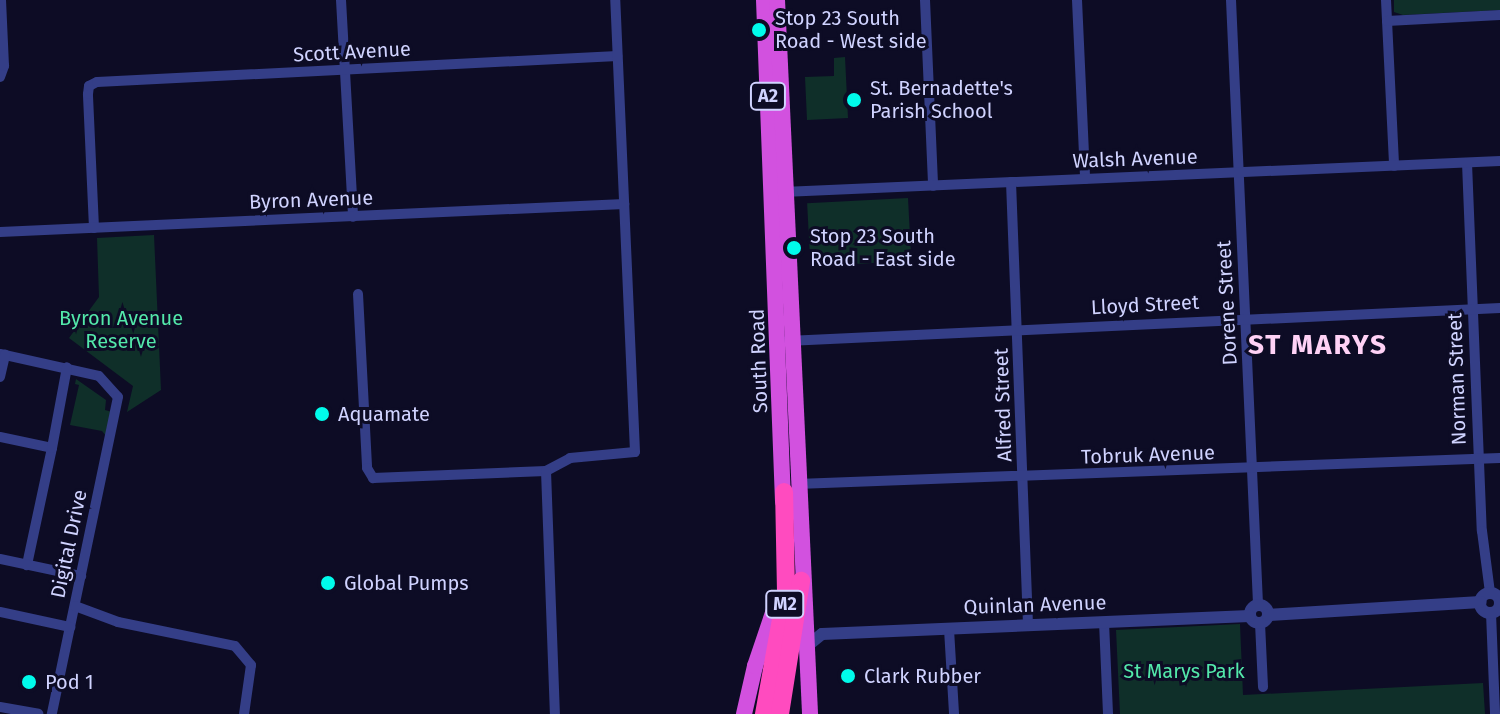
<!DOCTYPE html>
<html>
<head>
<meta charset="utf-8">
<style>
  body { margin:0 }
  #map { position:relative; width:1500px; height:714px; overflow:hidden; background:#0d0c25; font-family:"Fira Sans",sans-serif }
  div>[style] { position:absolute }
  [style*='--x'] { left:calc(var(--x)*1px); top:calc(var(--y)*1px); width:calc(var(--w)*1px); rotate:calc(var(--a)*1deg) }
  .green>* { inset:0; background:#0f2f29; transform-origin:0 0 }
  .minor>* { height:10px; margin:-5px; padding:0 5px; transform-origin:5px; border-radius:5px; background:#343e87 }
  .tertiary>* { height:12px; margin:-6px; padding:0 6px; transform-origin:6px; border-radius:6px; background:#343e87 }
  .tertiary>.ring { margin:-6px; padding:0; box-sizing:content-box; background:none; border:12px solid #343e87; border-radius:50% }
  .trunk>* { height:16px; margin:-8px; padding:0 8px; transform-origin:8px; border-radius:8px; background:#d251df }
  .motorway>* { height:18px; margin:-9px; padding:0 9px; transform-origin:9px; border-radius:9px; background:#ff4bbf }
  .dots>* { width:22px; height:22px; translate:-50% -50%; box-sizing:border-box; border:4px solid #0d0c25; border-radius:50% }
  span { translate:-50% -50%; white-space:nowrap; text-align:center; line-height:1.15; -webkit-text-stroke:6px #0d0c25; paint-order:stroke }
  .shield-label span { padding:2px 6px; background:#0d0c25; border:2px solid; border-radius:6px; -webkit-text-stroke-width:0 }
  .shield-label { font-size:18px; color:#d0d3ff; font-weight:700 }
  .poi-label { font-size:20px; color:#d0d3ff }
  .left { translate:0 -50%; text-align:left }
  .street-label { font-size:20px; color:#d0d3ff }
  .park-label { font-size:20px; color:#53e8aa }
  .district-label { font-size:28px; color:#ffd2f6; font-weight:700; letter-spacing:2px }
</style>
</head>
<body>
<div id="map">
  <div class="green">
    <i style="clip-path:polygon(1394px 0,1500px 0,1500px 10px,1403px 15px,1394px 12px)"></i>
    <i style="clip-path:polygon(845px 57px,848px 118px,807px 120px,805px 77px,834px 76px,834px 58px)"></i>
    <i style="left:908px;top:198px;width:63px;height:101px;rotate:87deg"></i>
    <i style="clip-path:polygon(154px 235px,161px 390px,127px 412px,133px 386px,69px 338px,99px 297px,97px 238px)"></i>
    <i style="clip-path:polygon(76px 379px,106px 400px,105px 410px,112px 412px,106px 436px,102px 431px,70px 425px,79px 385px,75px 384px)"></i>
    <i style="clip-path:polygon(1240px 624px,1243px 695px,1483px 683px,1485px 714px,1120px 714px,1116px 630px)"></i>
  </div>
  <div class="minor">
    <i style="--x:341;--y:0;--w:217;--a:86.8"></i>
    <i style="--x:925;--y:0;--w:186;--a:87.5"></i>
    <i style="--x:1077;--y:0;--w:179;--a:87.4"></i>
    <i style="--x:1231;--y:0;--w:606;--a:87.44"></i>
    <i style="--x:1386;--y:0;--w:166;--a:87.2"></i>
    <i style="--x:1387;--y:21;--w:113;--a:-3"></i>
    <i style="--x:0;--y:77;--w:12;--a:-70"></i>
    <i style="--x:4;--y:66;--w:66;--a:-92.6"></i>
    <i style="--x:1467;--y:163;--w:368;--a:87.7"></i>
    <i style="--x:1482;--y:531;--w:63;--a:82.6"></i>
    <i style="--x:1011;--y:182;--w:443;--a:87.8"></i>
    <i style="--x:783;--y:192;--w:718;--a:-2.48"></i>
    <i style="--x:94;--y:228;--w:134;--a:-92.6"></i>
    <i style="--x:88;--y:94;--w:8;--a:-83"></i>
    <i style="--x:89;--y:86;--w:9;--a:-27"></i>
    <i style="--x:97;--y:82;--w:521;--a:-2.86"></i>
    <i style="--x:0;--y:232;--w:625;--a:-2.57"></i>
    <i style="--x:358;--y:294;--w:174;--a:87"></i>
    <i style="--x:367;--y:468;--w:12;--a:59"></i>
    <i style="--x:373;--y:478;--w:173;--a:-2.3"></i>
    <i style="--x:546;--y:471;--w:27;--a:-28"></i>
    <i style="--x:570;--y:458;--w:65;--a:-5.3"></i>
    <i style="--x:635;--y:452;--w:452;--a:-92.5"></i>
    <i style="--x:787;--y:341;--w:714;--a:-2.65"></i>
    <i style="--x:0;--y:354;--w:101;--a:12.5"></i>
    <i style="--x:99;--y:376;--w:28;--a:48"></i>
    <i style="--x:118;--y:397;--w:324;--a:101.8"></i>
    <i style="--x:0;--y:377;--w:23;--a:-77"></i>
    <i style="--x:0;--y:437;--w:53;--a:11.9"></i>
    <i style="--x:52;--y:448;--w:120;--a:102.1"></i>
    <i style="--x:52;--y:448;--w:82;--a:-79.5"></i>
    <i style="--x:546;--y:471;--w:243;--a:87.9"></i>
    <i style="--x:797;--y:484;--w:703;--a:-2.12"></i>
    <i style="--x:0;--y:559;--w:83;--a:11.9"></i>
    <i style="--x:75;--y:606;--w:46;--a:20.4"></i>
    <i style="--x:118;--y:622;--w:119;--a:11.6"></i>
    <i style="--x:235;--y:646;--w:25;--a:50"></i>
    <i style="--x:251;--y:665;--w:49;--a:98.1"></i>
    <i style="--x:0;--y:612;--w:72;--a:12.1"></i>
    <i style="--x:1491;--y:613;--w:101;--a:87.7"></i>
    <i style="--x:1104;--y:622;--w:92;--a:87.5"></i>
    <i style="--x:1260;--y:623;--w:64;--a:87.3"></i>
    <i style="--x:949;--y:629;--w:85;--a:86.6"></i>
    <i style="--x:0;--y:707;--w:39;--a:10"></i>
  </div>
  <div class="tertiary">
    <i class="ring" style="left:1480px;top:593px;width:8px;height:8px"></i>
    <i class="ring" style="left:1250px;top:605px;width:6px;height:6px"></i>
    <i style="--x:1268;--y:615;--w:213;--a:-3.5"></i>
    <i style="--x:807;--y:646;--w:19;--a:-39"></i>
    <i style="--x:822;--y:634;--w:428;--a:-2.4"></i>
  </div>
  <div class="trunk">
    <i style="--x:764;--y:0;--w:502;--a:87.83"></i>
    <i style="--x:777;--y:0;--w:715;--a:87.35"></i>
    <i style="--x:744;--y:714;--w:49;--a:-77.1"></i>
    <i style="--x:755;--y:666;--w:69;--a:-71.3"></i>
  </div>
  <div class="motorway">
    <i style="--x:764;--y:714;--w:124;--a:-79.8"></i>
    <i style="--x:786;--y:592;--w:100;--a:-91.1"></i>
    <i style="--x:780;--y:714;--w:135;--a:-81"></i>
  </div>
  <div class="dots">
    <i style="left:759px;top:30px;background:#00fbeb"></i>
    <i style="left:854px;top:100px;background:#00fbeb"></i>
    <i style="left:794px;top:248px;background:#00fbeb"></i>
    <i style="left:322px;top:414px;background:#00fbeb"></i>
    <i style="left:328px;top:583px;background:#00fbeb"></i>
    <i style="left:848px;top:676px;background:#00fbeb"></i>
    <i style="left:29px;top:682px;background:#00fbeb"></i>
  </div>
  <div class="shield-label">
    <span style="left:768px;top:96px">A2</span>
    <span style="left:785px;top:604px">M2</span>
  </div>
  <div class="poi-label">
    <span class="left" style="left:775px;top:30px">Stop 23 South<br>Road - West side</span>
    <span class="left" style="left:870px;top:100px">St. Bernadette's<br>Parish School</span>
    <span class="left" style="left:810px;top:248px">Stop 23 South<br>Road - East side</span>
    <span class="left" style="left:338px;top:414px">Aquamate</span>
    <span class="left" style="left:344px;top:583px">Global Pumps</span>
    <span class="left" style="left:864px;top:676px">Clark Rubber</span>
    <span class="left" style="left:45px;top:682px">Pod 1</span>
  </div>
  <div class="street-label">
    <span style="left:352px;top:52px;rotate:-3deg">Scott Avenue</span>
    <span style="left:1135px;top:159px;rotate:-2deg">Walsh Avenue</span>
    <span style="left:311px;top:200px;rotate:-2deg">Byron Avenue</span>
    <span style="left:1227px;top:303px;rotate:-93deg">Dorene Street</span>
    <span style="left:1145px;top:305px;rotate:-3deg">Lloyd Street</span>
    <span style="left:759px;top:361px;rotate:-92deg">South Road</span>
    <span style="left:1457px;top:379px;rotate:-92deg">Norman Street</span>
    <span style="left:1003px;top:405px;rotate:-92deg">Alfred Street</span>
    <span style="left:1148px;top:455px;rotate:-2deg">Tobruk Avenue</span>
    <span style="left:69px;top:544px;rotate:-78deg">Digital Drive</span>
    <span style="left:1035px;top:605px;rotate:-2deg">Quinlan Avenue</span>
  </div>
  <div class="park-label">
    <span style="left:121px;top:330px">Byron Avenue<br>Reserve</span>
    <span style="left:1184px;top:671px">St Marys Park</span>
  </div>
  <div class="district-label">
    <span style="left:1318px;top:345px">ST MARYS</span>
  </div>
</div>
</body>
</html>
